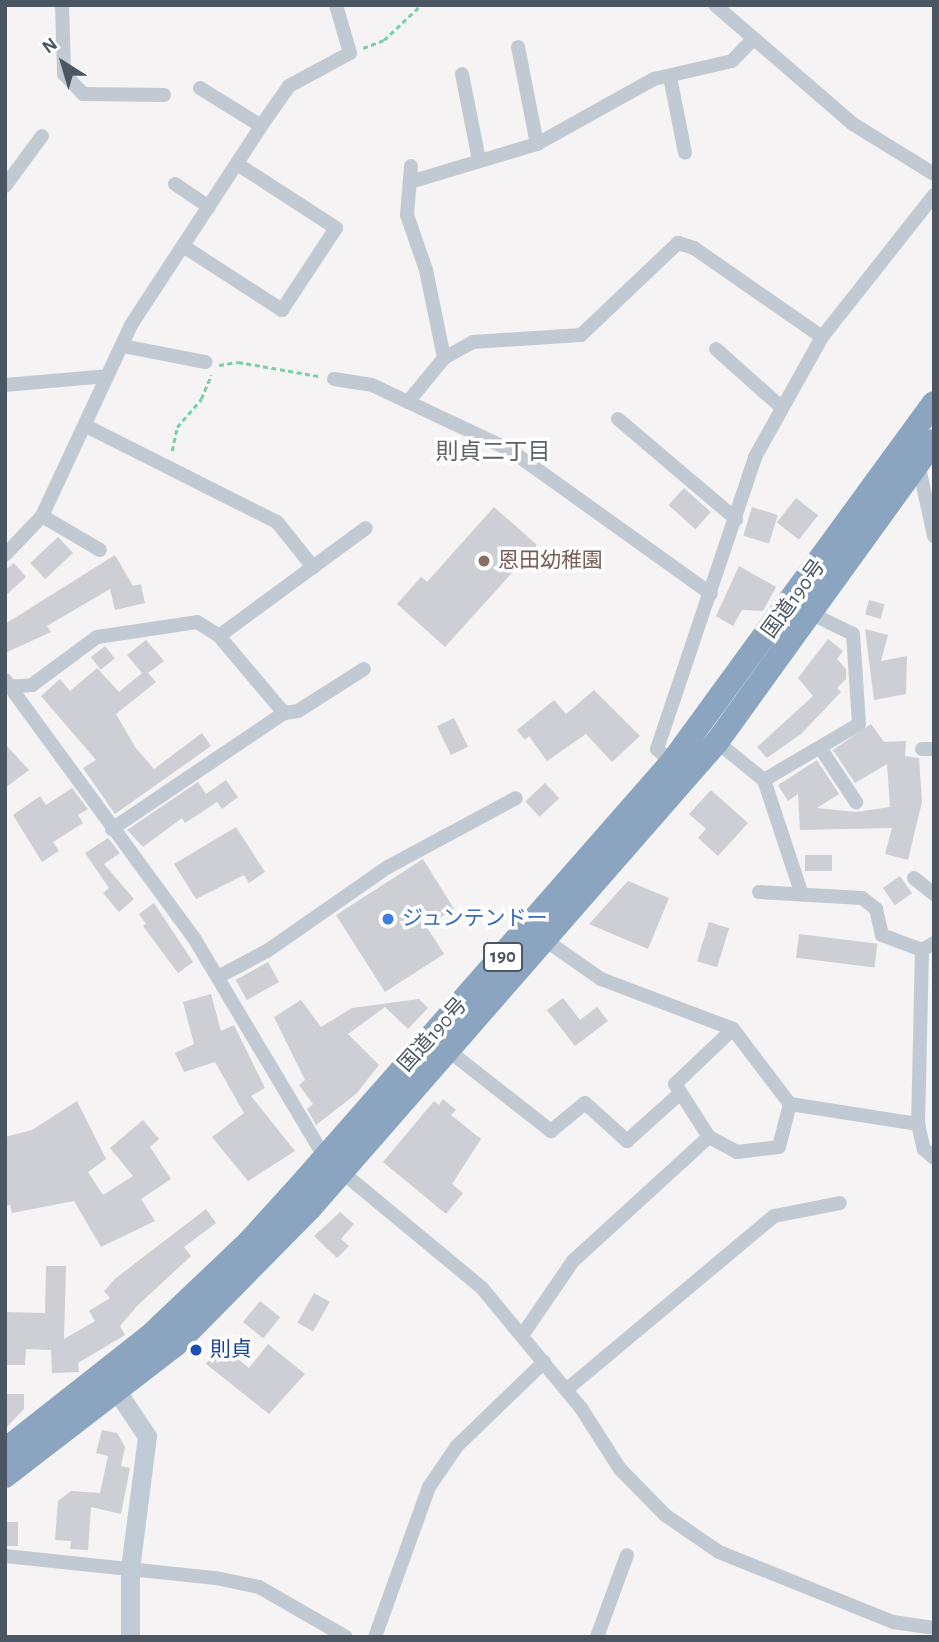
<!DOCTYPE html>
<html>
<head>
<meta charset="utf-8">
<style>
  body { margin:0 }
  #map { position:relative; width:939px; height:1642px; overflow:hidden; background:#f5f3f3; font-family:"Alegreya Sans","Noto Sans JP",sans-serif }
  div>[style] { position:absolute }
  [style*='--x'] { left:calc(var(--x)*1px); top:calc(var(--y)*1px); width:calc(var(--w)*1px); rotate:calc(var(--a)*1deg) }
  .building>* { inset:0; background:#cdcfd5; transform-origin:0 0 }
  .path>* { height:2.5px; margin-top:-1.25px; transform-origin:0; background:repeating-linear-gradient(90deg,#7ad0a6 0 5px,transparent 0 8.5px) }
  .street>* { height:14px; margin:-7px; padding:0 7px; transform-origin:7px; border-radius:7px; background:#c1cad2 }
  .secondary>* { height:19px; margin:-9.5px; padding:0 9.5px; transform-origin:9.5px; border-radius:9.5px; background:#c1cbd6 }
  .highway>* { height:24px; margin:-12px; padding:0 12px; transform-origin:12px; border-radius:12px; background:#8ba5c1 }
  .dots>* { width:19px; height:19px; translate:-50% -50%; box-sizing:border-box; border:4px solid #fff; border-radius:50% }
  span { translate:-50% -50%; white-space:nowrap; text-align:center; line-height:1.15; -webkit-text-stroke:7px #fff; paint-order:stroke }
  .shield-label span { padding:2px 5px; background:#fff; border:2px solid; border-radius:5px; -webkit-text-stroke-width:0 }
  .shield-label { font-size:19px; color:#4a5661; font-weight:700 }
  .education-label { font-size:21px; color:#785e54 }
  .left { translate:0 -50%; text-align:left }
  .street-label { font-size:21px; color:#4a5661 }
  .shop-label { font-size:21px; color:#366cbe }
  .transit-label { font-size:21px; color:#164399 }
  .neighbourhood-label { font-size:23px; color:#5f6368 }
  .frame { position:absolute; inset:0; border:7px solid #4a5661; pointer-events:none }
  .north { position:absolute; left:28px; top:28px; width:70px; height:70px; -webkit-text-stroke:5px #fff; paint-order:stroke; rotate:323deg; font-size:19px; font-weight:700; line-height:28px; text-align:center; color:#4a5661 }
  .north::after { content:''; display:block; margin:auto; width:24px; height:32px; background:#4a5661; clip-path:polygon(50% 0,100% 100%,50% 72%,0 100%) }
</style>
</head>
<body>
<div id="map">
  <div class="building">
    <i style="left:684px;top:488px;width:36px;height:23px;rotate:42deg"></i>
    <i style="left:796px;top:498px;width:28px;height:31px;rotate:38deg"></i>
    <i style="clip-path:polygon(494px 507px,537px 545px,445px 647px,397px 604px,421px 577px,427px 582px)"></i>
    <i style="left:752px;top:507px;width:27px;height:30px;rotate:17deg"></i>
    <i style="left:58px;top:537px;width:22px;height:38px;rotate:47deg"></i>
    <i style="clip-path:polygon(115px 555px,133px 586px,141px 584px,145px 603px,115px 610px,110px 589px,47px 626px,51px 632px,5px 653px,5px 624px)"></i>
    <i style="clip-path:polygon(14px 563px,26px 577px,5px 596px,5px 570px)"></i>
    <i style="clip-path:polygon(739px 566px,776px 587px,763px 611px,742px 610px,733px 626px,716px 616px)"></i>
    <i style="left:869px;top:600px;width:16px;height:15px;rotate:15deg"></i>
    <i style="clip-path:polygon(865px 629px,888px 635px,881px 661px,907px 656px,906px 694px,874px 700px)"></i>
    <i style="clip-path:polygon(828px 639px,843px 651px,837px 659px,846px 669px,846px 679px,837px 688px,841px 692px,801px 734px,767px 758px,757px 747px,813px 696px,798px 678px)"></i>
    <i style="clip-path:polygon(146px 640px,164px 661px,148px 673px,156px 682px,116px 714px,135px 747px,154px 769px,202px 733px,211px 746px,115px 814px,83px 768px,96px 760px,41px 696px,60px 679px,70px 691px,97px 668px,119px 692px,142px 673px,127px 655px)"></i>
    <i style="left:105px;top:646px;width:16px;height:18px;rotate:52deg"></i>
    <i style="clip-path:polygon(594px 690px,640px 736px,612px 762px,586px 734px,547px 761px,529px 736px,525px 740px,517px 730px,554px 700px,566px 714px)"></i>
    <i style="left:454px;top:718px;width:32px;height:19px;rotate:64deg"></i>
    <i style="clip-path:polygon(871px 724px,884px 742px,906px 741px,905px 756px,919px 758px,922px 802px,908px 860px,885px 854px,892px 828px,800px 830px,798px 794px,788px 801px,778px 785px,817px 760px,839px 794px,817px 808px,856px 812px,890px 807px,887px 764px,855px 783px,833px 750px)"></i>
    <i style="clip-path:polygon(5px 744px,29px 770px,5px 788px)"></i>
    <i style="clip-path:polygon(226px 780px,238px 797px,222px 809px,217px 802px,185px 823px,182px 818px,143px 847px,127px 830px,198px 782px,206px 794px)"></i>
    <i style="left:545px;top:783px;width:21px;height:27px;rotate:47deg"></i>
    <i style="clip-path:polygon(72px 788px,88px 809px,78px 815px,83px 823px,53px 842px,59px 851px,42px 862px,13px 815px,40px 796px,46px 805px)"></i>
    <i style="clip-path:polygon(711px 790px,748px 823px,718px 856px,698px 838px,706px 829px,689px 814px)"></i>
    <i style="clip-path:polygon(236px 827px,265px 872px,249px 883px,244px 875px,196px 899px,174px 864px)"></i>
    <i style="clip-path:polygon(108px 838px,120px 853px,104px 864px,134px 899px,119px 912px,103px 893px,109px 888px,85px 853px)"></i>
    <i style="left:805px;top:855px;width:27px;height:16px"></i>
    <i style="clip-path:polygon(423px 859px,454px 909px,426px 926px,444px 954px,385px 992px,336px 915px)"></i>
    <i style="left:900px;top:876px;width:21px;height:21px;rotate:55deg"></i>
    <i style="clip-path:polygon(628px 881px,669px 898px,648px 949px,589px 924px)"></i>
    <i style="clip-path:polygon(154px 903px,193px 962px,178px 973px,143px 926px,146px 924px,139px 914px)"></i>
    <i style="left:709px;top:922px;width:21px;height:41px;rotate:17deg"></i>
    <i style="left:799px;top:934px;width:79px;height:24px;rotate:7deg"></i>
    <i style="left:268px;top:962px;width:23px;height:37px;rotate:61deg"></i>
    <i style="clip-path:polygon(211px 994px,221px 1031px,234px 1025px,265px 1088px,251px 1096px,295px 1151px,248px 1181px,212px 1137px,244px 1113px,215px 1062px,184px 1072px,175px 1053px,194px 1044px,183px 1002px)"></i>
    <i style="clip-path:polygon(563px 998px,580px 1020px,597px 1007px,608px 1021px,575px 1046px,547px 1010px)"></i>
    <i style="clip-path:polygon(419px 999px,428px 1008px,408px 1029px,385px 1007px,348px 1034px,379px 1065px,356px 1094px,316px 1125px,307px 1109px,313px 1104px,299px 1085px,305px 1080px,274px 1017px,301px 1000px,321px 1027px,352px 1008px)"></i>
    <i style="clip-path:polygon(443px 1099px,456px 1110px,451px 1115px,481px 1139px,452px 1184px,463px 1193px,446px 1214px,383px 1162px,434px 1101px,439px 1105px)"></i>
    <i style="clip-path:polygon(77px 1101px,106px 1159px,88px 1172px,103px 1195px,133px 1176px,110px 1148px,143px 1120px,159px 1139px,150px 1147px,171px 1179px,141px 1199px,155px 1221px,101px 1247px,74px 1201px,12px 1213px,10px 1205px,5px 1206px,5px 1137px,32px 1130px)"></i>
    <i style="clip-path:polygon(206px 1209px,216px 1223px,184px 1247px,191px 1256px,137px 1306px,120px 1326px,125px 1335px,78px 1363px,79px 1372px,52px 1373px,51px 1350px,26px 1349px,25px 1365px,5px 1365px,5px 1312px,45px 1313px,46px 1266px,66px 1266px,64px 1339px,95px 1321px,89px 1311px,110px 1298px,104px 1291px,116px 1278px)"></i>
    <i style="clip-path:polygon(340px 1212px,354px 1224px,341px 1239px,349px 1246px,337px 1258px,314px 1236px)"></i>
    <i style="left:314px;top:1293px;width:18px;height:34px;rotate:29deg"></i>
    <i style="left:260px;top:1301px;width:26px;height:27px;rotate:39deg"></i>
    <i style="clip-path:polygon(268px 1344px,305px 1374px,269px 1414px,206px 1364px,221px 1345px,249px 1368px)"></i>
    <i style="clip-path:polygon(5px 1394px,24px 1394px,24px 1409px,5px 1429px)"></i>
    <i style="clip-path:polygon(102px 1430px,117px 1433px,125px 1447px,121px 1466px,130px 1468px,121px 1514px,91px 1507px,88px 1550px,70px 1549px,71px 1541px,55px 1540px,58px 1501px,71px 1491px,100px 1493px,108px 1456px,96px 1453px)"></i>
    <i style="left:5px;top:1522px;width:13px;height:24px"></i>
  </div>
  <div class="path">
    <i style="--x:363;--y:48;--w:22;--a:-21"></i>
    <i style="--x:384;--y:40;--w:51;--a:-43.4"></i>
    <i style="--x:219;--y:365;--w:19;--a:-9"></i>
    <i style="--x:238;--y:362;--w:82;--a:9.8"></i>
    <i style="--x:172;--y:451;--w:25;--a:-78"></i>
    <i style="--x:177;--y:427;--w:37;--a:-49"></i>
    <i style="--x:201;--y:399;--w:26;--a:-67"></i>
  </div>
  <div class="street">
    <i style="--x:62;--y:5;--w:69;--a:88.3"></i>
    <i style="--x:64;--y:74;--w:28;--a:46"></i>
    <i style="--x:83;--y:94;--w:81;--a:0.7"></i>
    <i style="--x:715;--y:5;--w:182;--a:40.8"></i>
    <i style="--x:853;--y:124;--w:95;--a:31.7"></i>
    <i style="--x:518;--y:47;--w:99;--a:78.9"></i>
    <i style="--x:462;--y:74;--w:88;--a:78.8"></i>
    <i style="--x:670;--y:77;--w:77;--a:78.8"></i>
    <i style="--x:200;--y:88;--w:72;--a:31.9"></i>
    <i style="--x:411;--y:166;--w:49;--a:94.7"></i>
    <i style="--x:407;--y:215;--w:58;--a:70.9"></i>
    <i style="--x:426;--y:270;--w:90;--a:78.4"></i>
    <i style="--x:410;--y:182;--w:133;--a:-16.7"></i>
    <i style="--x:537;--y:144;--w:134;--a:-29.1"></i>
    <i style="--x:654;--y:79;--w:80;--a:-13"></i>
    <i style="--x:732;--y:61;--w:30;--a:-46"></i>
    <i style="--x:175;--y:184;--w:41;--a:34.1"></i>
    <i style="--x:5;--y:186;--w:62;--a:-53.5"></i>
    <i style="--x:183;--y:246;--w:118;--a:32.9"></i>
    <i style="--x:282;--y:310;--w:98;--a:-56.6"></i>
    <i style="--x:336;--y:228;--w:118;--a:-147.1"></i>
    <i style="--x:123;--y:346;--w:84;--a:11"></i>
    <i style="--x:716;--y:349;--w:87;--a:41.7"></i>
    <i style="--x:334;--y:379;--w:38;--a:9"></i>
    <i style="--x:372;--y:385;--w:153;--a:25.2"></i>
    <i style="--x:510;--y:450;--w:247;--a:35.6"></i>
    <i style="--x:5;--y:385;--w:102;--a:-5"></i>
    <i style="--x:408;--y:402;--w:57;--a:-50.7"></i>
    <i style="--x:444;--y:358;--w:33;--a:-29"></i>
    <i style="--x:473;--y:342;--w:108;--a:-3.7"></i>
    <i style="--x:581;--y:335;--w:134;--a:-43.5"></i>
    <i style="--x:678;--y:243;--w:17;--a:17"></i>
    <i style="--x:694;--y:248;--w:156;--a:34.8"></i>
    <i style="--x:618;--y:419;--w:155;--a:40.3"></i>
    <i style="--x:86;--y:426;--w:214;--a:26.7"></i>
    <i style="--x:277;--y:522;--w:58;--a:51.3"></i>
    <i style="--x:918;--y:463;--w:75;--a:77.6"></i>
    <i style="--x:42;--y:516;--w:67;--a:30.4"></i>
    <i style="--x:5;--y:555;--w:54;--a:-46.5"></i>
    <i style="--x:42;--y:516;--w:211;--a:-65"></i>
    <i style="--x:131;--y:325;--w:238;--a:-56.8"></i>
    <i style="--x:261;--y:126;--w:49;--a:-55"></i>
    <i style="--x:289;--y:86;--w:69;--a:-28.4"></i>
    <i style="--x:350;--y:53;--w:50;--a:-106.3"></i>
    <i style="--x:219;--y:636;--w:101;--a:49.8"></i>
    <i style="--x:284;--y:713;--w:14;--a:-8"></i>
    <i style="--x:298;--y:711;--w:78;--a:-32.5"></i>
    <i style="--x:5;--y:680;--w:320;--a:53.8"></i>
    <i style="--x:194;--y:938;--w:256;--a:59.2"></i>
    <i style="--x:325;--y:1158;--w:204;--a:39.6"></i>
    <i style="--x:482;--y:1288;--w:156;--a:50.5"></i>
    <i style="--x:581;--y:1408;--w:72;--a:57.4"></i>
    <i style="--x:620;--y:1469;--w:64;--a:45.6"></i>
    <i style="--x:665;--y:1515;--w:65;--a:34.4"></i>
    <i style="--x:719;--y:1552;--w:188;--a:21.9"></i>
    <i style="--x:893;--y:1622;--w:41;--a:8.3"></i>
    <i style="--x:5;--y:687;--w:27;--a:-4"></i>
    <i style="--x:32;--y:685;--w:81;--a:-36.4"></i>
    <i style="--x:97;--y:637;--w:101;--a:-8.5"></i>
    <i style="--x:197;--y:622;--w:26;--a:32"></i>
    <i style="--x:219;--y:636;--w:182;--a:-36.3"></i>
    <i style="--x:717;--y:742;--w:60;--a:39"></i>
    <i style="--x:764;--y:780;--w:118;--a:71.7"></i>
    <i style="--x:821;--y:749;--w:64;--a:56.6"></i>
    <i style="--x:922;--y:749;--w:12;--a:0"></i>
    <i style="--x:677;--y:767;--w:27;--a:-138"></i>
    <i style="--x:657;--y:749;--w:308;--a:-71.4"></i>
    <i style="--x:755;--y:457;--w:137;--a:-60.8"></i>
    <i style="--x:822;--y:337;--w:181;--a:-51.7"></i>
    <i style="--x:764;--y:780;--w:110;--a:-30.5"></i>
    <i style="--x:859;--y:724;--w:90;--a:-93.8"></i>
    <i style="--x:853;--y:634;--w:46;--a:-154"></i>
    <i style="--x:112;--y:829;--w:207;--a:-34"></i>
    <i style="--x:914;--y:878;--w:26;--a:39"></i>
    <i style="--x:759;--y:892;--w:103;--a:3.3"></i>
    <i style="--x:862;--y:898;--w:18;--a:38"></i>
    <i style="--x:876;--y:909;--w:27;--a:77"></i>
    <i style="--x:882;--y:935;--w:43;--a:20.6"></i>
    <i style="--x:548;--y:942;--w:65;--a:34.9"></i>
    <i style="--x:601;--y:979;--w:141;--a:20.7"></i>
    <i style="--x:733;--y:1029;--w:94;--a:52.8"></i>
    <i style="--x:790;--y:1104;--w:130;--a:8.9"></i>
    <i style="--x:934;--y:943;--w:14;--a:150"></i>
    <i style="--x:922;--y:950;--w:174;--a:91.3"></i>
    <i style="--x:918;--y:1124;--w:26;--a:77"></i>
    <i style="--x:924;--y:1149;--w:13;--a:42"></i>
    <i style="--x:218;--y:977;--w:55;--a:-28"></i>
    <i style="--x:267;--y:951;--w:147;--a:-34.8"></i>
    <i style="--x:388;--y:867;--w:145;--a:-28.3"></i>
    <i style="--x:733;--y:1029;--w:80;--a:136.5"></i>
    <i style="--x:675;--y:1084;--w:63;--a:57.3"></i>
    <i style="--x:709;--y:1137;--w:32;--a:28"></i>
    <i style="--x:737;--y:1152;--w:42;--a:-6.8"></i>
    <i style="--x:779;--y:1147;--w:44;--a:-75.7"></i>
    <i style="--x:449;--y:1051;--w:130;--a:38.1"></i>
    <i style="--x:551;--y:1131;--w:44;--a:-39.5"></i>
    <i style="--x:585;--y:1103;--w:57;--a:42.1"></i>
    <i style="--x:627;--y:1141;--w:69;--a:-42"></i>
    <i style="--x:523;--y:1334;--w:88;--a:-55.6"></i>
    <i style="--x:573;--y:1261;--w:184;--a:-42.4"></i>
    <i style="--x:566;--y:1390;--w:271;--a:-39.9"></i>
    <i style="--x:774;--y:1216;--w:67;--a:-11.1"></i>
    <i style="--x:5;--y:1556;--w:212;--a:6"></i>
    <i style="--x:216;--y:1578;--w:44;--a:11.8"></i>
    <i style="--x:259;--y:1587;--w:100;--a:29.9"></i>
    <i style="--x:375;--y:1637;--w:159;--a:-70.2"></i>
    <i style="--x:429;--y:1487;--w:50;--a:-55.7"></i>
    <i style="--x:457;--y:1446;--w:121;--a:-44"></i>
    <i style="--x:597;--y:1637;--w:87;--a:-69.9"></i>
  </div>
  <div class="secondary">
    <i style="--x:108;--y:1378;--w:70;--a:56.1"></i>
    <i style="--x:147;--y:1436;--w:133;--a:97.3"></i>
    <i style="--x:130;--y:1568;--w:69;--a:90"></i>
  </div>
  <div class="highway">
    <i style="--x:5;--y:1450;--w:184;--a:-38.2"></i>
    <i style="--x:150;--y:1336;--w:135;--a:-43.5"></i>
    <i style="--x:248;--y:1243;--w:86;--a:-47.8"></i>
    <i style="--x:306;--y:1179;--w:555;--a:-48.73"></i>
    <i style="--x:672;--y:762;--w:444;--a:-53.9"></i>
    <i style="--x:5;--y:1476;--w:215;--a:-37.6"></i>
    <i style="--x:175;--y:1345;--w:192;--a:-45.4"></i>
    <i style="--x:310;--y:1208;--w:619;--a:-48.87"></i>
    <i style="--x:717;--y:742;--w:371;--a:-54.2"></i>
  </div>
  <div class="dots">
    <i style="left:484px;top:561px;background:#8d6e63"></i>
    <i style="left:388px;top:919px;background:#3f7fe0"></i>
    <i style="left:196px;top:1350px;background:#1a4fb4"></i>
  </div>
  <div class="shield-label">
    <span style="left:503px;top:957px">190</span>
  </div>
  <div class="education-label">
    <span class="left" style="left:498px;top:561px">恩田幼稚園</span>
  </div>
  <div class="street-label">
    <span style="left:794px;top:599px;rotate:-54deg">国道190号</span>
    <span style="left:433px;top:1035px;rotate:-48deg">国道190号</span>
  </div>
  <div class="shop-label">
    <span class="left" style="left:402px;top:919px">ジュンテンドー</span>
  </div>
  <div class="transit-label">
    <span class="left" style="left:210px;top:1350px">則貞</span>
  </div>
  <div class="neighbourhood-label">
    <span style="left:493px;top:453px">則貞二丁目</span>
  </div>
  <div class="frame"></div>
  <div class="north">N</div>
</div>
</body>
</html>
